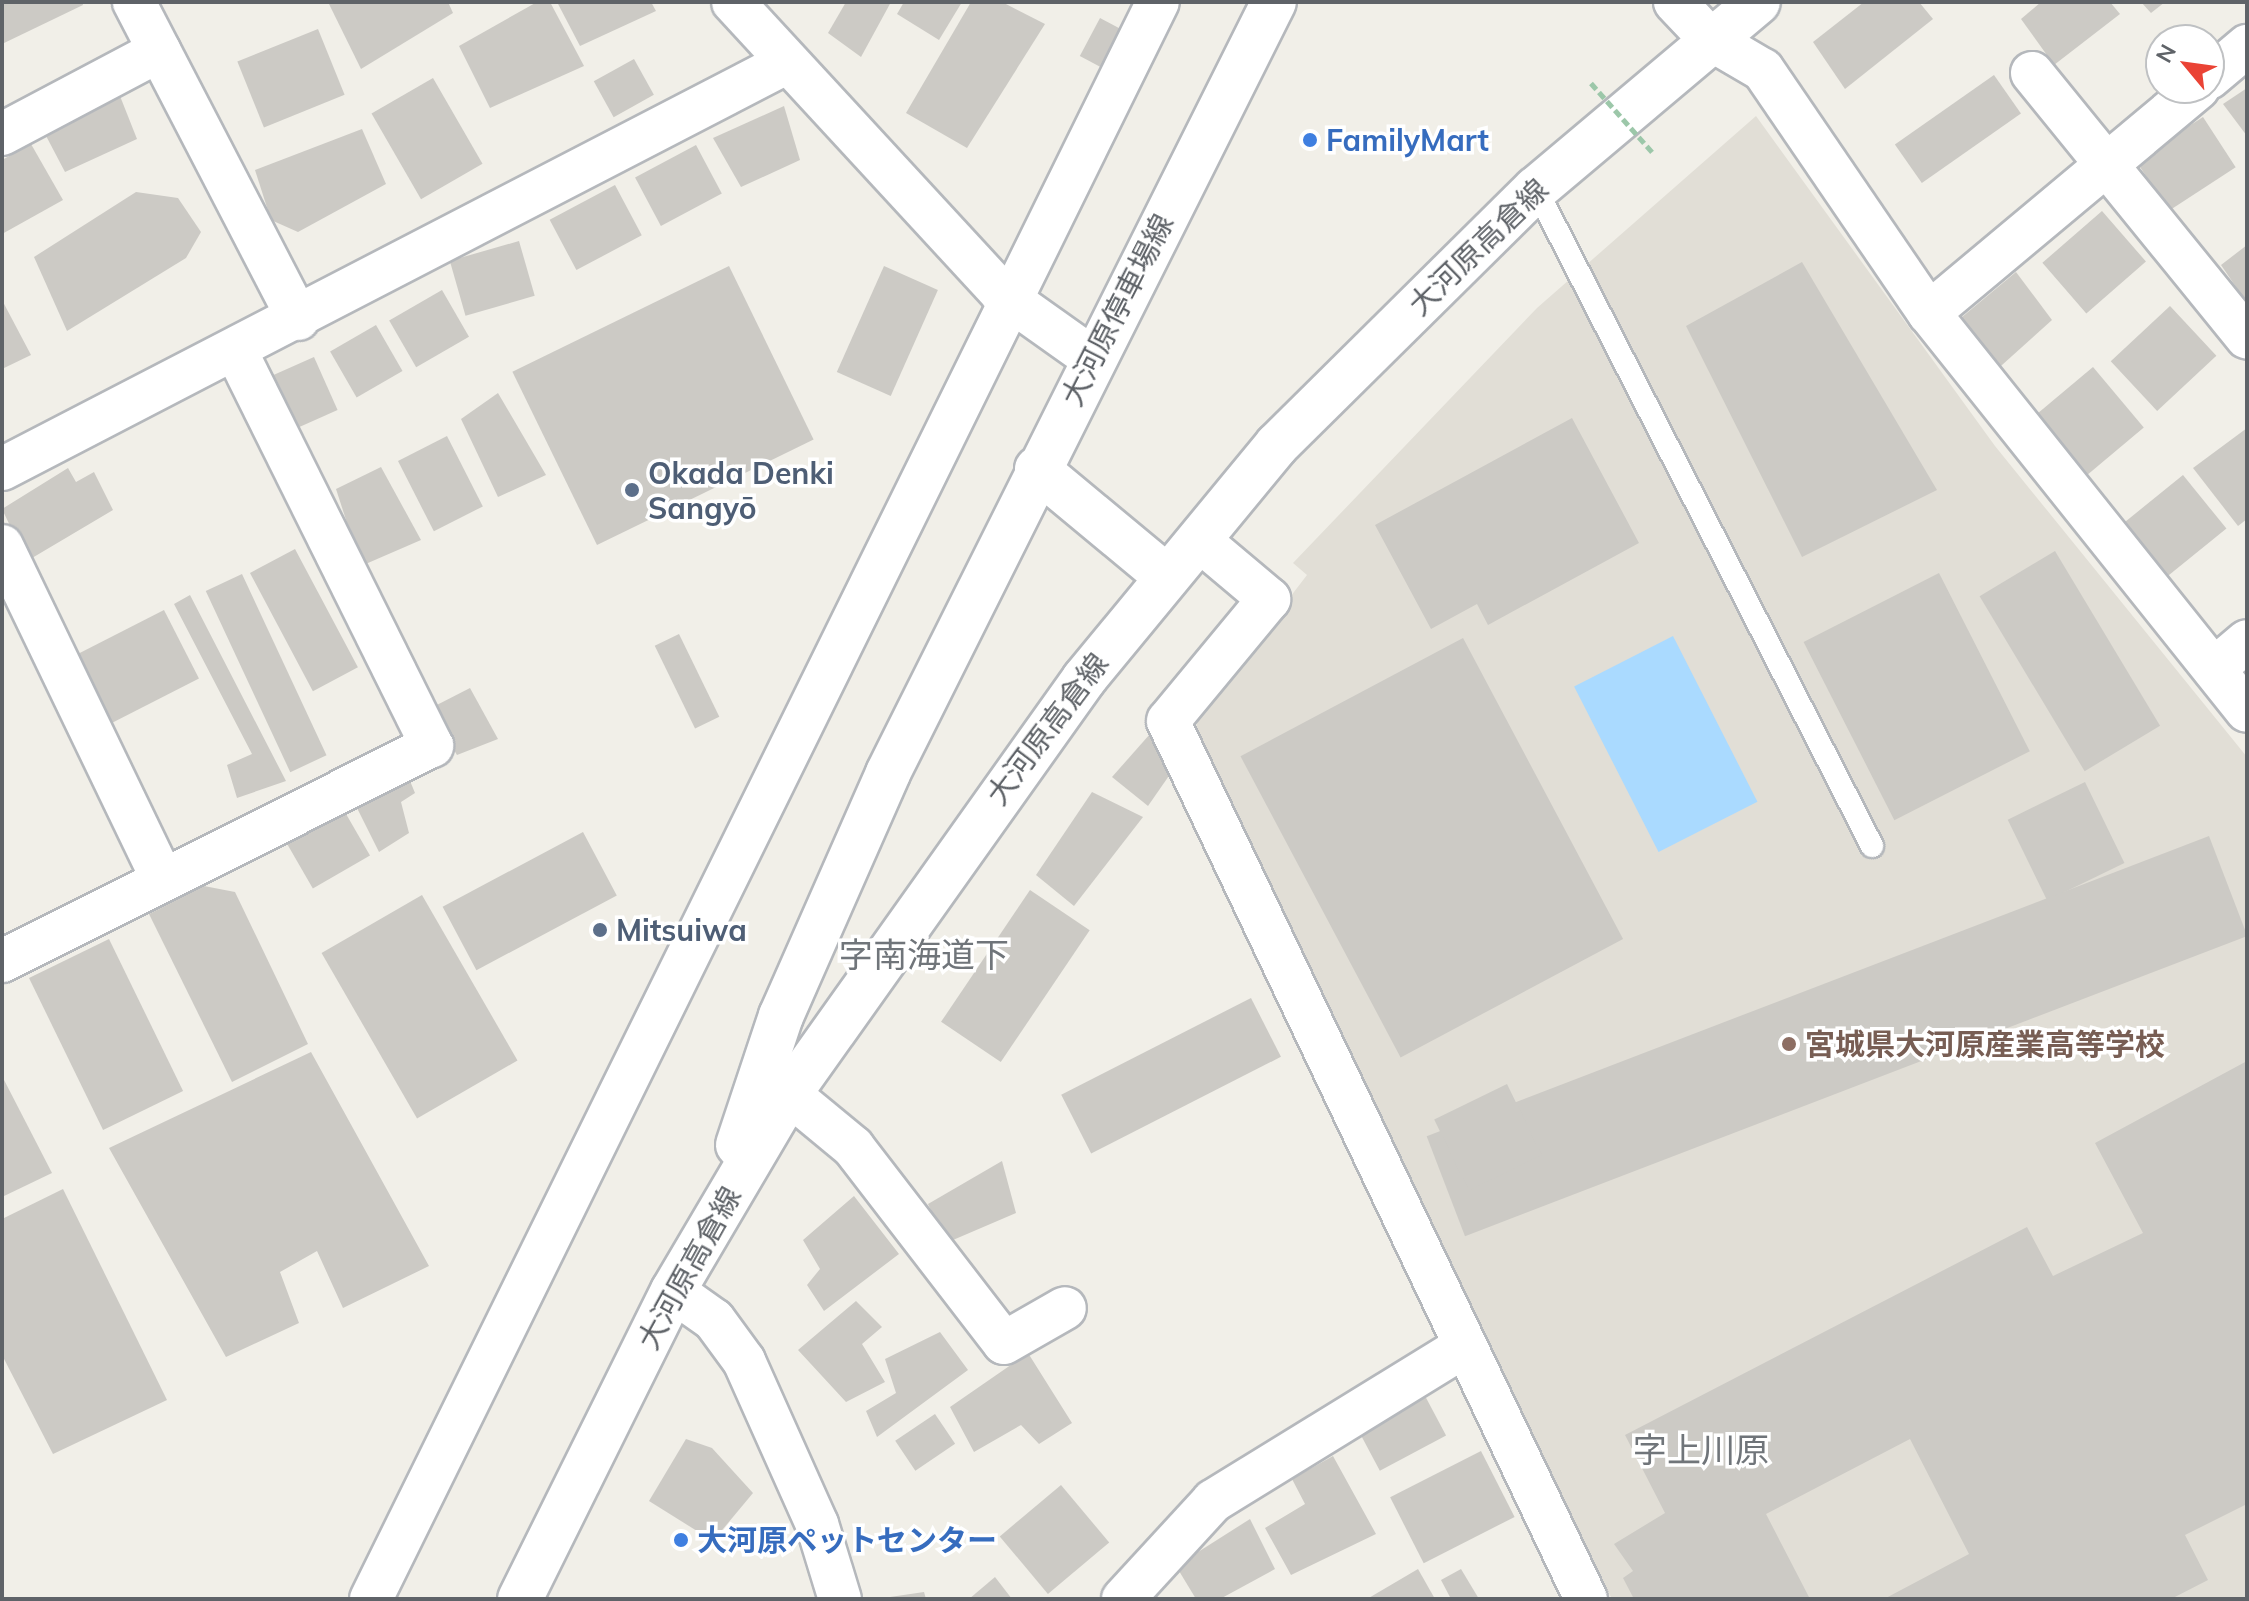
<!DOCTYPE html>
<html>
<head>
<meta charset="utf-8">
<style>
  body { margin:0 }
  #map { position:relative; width:2249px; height:1601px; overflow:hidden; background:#f1efe8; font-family:Mulish,"Noto Sans JP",sans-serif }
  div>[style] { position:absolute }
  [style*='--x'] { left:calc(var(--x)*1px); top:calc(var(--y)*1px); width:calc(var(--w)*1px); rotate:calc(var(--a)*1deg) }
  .education>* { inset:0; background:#e1ded6 }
  .water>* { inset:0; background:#aadaff; transform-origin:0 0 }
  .building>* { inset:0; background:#cccac5; transform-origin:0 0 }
  .roads { filter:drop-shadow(2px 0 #b5b8bc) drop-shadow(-2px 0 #b5b8bc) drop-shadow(0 2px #b5b8bc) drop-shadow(0 -2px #b5b8bc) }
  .service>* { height:22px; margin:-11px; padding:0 11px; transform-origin:11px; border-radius:11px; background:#fff }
  .minor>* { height:42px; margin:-21px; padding:0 21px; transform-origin:21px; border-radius:21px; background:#fff }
  .secondary>* { height:44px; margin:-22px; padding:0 22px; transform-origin:22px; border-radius:22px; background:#fff }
  .path-bridge>* { height:5px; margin-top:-2.5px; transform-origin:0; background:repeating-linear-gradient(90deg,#9cc7a9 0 8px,transparent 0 12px) }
  .dots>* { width:22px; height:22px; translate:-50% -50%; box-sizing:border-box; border:4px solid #fff; border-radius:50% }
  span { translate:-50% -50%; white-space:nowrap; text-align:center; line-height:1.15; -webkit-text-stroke:7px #fff; paint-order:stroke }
  .shop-label { font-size:30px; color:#366cbe; font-weight:700 }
  .left { translate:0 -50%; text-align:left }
  .street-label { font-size:30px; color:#5f6368 }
  .service-label { font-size:30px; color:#4e5e75; font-weight:700 }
  .education-label { font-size:30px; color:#785e54; font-weight:700 }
  .quarter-label { font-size:34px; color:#70757a }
  .frame { position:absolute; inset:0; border:4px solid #5f6368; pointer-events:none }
  .north { position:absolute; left:2145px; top:24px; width:80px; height:80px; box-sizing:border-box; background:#fff; border:2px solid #bfc1c3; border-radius:50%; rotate:299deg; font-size:22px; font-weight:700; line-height:32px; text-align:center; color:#5f6368 }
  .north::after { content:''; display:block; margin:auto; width:28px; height:36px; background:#ea4335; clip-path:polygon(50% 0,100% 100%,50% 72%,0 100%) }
</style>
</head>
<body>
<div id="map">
  <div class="education">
    <i style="clip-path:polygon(1756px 116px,1995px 446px,2247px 757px,2247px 1599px,1612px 1599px,1468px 1332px,1189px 746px,1201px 713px,1307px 575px,1293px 563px,1537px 308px)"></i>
  </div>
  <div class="water">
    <i style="left:1673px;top:636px;width:186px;height:111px;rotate:63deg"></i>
  </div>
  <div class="building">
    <i style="clip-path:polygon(2px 2px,82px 2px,83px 5px,2px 44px)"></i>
    <i style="clip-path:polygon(328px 2px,448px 2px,453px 13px,361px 69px)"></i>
    <i style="clip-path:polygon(537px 2px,550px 2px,584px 66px,490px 108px,459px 46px)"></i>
    <i style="clip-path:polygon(557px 2px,651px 2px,656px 11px,580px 46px)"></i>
    <i style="clip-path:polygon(846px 2px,891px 2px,861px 57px,828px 33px)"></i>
    <i style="clip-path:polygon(904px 2px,962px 2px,939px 40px,897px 14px)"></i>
    <i style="clip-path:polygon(971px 2px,1002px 2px,1045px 24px,967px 148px,906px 113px)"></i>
    <i style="clip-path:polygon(1864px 2px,1919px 2px,1933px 19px,1845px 89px,1813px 42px)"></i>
    <i style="clip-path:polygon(2041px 2px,2110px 2px,2120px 14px,2054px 65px,2021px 19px)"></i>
    <i style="clip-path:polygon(2141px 2px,2165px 2px,2151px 13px)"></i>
    <i style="left:1100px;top:18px;width:32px;height:43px;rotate:28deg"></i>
    <i style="left:318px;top:29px;width:71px;height:87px;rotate:68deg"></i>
    <i style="left:634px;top:59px;width:41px;height:46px;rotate:61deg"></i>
    <i style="left:1994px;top:75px;width:47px;height:121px;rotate:55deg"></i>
    <i style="left:433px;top:78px;width:99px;height:71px;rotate:60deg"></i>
    <i style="clip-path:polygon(2247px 88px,2247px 136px,2223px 104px)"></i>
    <i style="clip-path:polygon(118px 91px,137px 139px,65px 172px,44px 132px)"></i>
    <i style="clip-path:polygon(784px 106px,800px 160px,741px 187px,713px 138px)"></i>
    <i style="left:2203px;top:117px;width:60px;height:80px;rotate:57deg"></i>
    <i style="clip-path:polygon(362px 129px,386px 184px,298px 232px,271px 220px,255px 170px)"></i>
    <i style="clip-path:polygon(31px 144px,63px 200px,2px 234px,2px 160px)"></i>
    <i style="left:696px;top:145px;width:55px;height:69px;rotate:62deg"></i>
    <i style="left:615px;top:185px;width:57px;height:74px;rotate:62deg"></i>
    <i style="clip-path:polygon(136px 192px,178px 198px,201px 232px,186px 258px,67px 331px,34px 257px)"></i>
    <i style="left:2102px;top:211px;width:67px;height:79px;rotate:49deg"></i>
    <i style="left:519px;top:241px;width:57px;height:72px;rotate:74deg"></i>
    <i style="clip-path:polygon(2247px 245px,2247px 303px,2221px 265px)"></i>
    <i style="clip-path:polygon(1802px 262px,1937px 490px,1802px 557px,1686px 326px)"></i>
    <i style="left:729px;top:266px;width:193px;height:241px;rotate:64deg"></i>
    <i style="left:884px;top:266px;width:59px;height:116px;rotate:24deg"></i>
    <i style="clip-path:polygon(2016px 272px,2052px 320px,1992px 374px,1956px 322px)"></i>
    <i style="left:442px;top:290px;width:54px;height:61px;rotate:60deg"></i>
    <i style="clip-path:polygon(2px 300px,31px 355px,2px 369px)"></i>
    <i style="left:2170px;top:306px;width:68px;height:81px;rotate:47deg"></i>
    <i style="left:376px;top:325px;width:53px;height:53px;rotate:60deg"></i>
    <i style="left:314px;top:357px;width:58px;height:56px;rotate:66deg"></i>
    <i style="left:2093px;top:367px;width:79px;height:79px;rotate:50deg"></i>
    <i style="clip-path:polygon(498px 393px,546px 475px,498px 497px,461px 419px)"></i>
    <i style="clip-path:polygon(1572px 418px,1639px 543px,1488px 625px,1477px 604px,1431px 629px,1375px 525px)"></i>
    <i style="clip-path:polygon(2247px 428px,2247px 519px,2238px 526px,2193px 468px)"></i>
    <i style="left:447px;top:436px;width:79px;height:55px;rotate:63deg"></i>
    <i style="clip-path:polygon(381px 467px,421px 540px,361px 566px,336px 489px)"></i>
    <i style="clip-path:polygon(68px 468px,76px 482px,94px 472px,113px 510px,27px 561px,2px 509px)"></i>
    <i style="left:2183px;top:475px;width:69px;height:81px;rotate:51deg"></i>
    <i style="left:295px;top:549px;width:134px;height:51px;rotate:62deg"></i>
    <i style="left:2055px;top:551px;width:204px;height:88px;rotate:59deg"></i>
    <i style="left:1939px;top:573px;width:200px;height:152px;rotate:63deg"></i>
    <i style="left:242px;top:574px;width:200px;height:40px;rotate:65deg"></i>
    <i style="clip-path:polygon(190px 595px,286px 781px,237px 798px,227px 765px,252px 754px,174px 604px)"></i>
    <i style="left:164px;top:610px;width:77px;height:105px;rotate:63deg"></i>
    <i style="left:679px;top:634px;width:92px;height:27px;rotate:64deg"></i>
    <i style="left:1463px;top:638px;width:341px;height:252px;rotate:62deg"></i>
    <i style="clip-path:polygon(470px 688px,498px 739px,457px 755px,429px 709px)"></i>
    <i style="clip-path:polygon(1150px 734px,1173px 770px,1148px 806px,1112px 777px)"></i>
    <i style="clip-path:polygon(408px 776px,415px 793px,401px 802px,409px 833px,379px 852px,353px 800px)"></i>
    <i style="left:2085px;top:782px;width:90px;height:86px;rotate:64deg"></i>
    <i style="clip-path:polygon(1092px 792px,1143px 817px,1074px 906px,1036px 875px)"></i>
    <i style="left:342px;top:807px;width:56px;height:66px;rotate:60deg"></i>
    <i style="left:583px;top:832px;width:72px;height:159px;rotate:62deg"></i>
    <i style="left:2209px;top:836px;width:107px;height:838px;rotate:69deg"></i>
    <i style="clip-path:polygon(204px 886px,235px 892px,308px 1044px,232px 1082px,149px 914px)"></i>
    <i style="left:1030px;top:890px;width:72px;height:159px;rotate:34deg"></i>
    <i style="left:422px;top:895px;width:191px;height:116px;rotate:60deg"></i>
    <i style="left:109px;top:939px;width:169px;height:89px;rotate:64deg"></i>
    <i style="left:1251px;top:998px;width:66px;height:213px;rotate:63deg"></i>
    <i style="clip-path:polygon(311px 1052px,429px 1266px,343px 1308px,317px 1251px,280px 1272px,299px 1323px,226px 1357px,109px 1148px)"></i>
    <i style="clip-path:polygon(2247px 1061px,2247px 1504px,2185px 1535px,2208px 1580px,2171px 1599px,1884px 1599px,1969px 1554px,1910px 1439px,1766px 1514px,1810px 1599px,1634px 1599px,1623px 1578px,1633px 1571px,1614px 1544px,1665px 1513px,1625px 1435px,2027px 1227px,2053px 1276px,2143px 1233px,2095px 1143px)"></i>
    <i style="clip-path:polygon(2px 1076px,52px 1173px,2px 1197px)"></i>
    <i style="left:1507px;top:1084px;width:79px;height:81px;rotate:64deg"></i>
    <i style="clip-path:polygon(1002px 1161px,1016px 1213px,946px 1243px,928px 1204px)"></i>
    <i style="clip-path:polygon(63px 1189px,167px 1400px,53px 1454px,2px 1355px,2px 1219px)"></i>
    <i style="clip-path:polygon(854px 1196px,899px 1254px,824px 1311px,807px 1285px,820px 1269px,803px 1240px)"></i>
    <i style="clip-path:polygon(856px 1301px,882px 1327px,862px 1344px,885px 1382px,846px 1402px,798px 1350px)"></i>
    <i style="clip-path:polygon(940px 1332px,968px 1370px,877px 1437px,866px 1411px,896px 1393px,885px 1359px)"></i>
    <i style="clip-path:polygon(1028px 1353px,1072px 1423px,1039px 1444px,1021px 1425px,974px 1452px,950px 1407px)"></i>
    <i style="left:1424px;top:1394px;width:47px;height:75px;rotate:62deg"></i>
    <i style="left:935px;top:1414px;width:36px;height:48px;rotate:56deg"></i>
    <i style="clip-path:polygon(686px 1439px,712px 1448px,753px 1493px,713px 1541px,649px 1501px)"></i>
    <i style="left:1481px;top:1451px;width:74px;height:102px;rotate:63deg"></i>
    <i style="clip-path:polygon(1333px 1456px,1376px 1534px,1291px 1575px,1265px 1528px,1305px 1504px,1292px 1479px)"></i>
    <i style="left:1061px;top:1485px;width:75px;height:80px;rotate:50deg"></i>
    <i style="clip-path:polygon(1250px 1519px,1275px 1569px,1220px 1599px,1196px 1599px,1176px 1566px)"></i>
    <i style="clip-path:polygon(1418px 1569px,1435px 1599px,1367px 1599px)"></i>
    <i style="clip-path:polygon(1461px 1569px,1479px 1599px,1451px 1599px,1441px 1580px)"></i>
    <i style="clip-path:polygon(995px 1577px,1012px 1599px,969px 1599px)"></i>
    <i style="clip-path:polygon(924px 1592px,926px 1599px,891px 1599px,890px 1597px)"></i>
  </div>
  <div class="roads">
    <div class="service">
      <i style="--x:1536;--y:189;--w:738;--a:62.91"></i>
    </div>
    <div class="minor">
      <i style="--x:134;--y:2;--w:357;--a:62.6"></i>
      <i style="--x:733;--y:2;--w:397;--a:47.3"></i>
      <i style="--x:1002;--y:294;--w:110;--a:35.4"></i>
      <i style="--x:1675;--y:2;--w:51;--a:46.6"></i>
      <i style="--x:1710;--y:39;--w:61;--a:30.3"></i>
      <i style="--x:1763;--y:70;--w:294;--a:55.7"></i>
      <i style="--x:1929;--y:313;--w:509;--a:51.38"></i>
      <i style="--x:2032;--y:73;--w:341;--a:50.9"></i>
      <i style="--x:2209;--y:78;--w:50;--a:-40.1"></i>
      <i style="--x:2;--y:134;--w:178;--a:-27.9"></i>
      <i style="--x:1929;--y:313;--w:351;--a:-39.9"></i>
      <i style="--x:2;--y:469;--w:883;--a:-27.38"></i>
      <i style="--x:1199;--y:540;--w:92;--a:40.1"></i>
      <i style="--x:1269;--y:599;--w:158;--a:129.6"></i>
      <i style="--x:1168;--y:721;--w:972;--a:64.54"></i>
      <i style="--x:2;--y:546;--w:371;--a:64.3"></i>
      <i style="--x:2214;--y:669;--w:43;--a:-40.3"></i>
      <i style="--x:2;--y:961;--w:481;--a:-26.6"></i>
      <i style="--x:432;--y:746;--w:442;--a:-116.4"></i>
      <i style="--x:789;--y:1094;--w:83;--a:39.6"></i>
      <i style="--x:853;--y:1147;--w:247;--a:52.4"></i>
      <i style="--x:1004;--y:1343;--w:70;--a:-29.8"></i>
      <i style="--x:673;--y:1291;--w:50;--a:35.3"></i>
      <i style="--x:714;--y:1320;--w:51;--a:53.8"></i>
      <i style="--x:744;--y:1361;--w:179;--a:65.9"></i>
      <i style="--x:817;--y:1524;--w:78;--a:73"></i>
      <i style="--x:371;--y:1599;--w:1780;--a:-63.77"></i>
      <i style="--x:1123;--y:1599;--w:133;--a:-47.4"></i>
      <i style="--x:1213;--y:1501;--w:296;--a:-31.6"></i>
    </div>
    <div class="secondary">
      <i style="--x:1037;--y:469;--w:169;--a:39.7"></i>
      <i style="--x:738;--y:1145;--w:136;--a:-71.6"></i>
      <i style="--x:781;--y:1016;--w:266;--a:-66.2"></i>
      <i style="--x:888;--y:773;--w:862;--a:-63.41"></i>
      <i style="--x:520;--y:1599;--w:344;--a:-63.6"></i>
      <i style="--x:673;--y:1291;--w:229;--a:-59.5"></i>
      <i style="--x:789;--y:1094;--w:509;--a:-54.59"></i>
      <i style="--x:1084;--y:679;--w:303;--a:-50.5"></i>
      <i style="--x:1277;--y:445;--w:364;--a:-44.7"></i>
      <i style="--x:1536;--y:189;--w:290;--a:-40.1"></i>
    </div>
  </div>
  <div class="path-bridge">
    <i style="--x:1591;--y:83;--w:95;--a:48.4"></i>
  </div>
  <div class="dots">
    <i style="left:1310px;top:140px;background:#3f7fe0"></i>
    <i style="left:632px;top:490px;background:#5c6f8a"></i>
    <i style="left:600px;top:930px;background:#5c6f8a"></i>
    <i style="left:1789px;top:1044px;background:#8d6e63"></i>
    <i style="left:681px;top:1540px;background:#3f7fe0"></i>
  </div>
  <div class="shop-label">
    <span class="left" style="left:1326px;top:140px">FamilyMart</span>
    <span class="left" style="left:697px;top:1540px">大河原ペットセンター</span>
  </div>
  <div class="street-label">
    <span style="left:1478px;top:247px;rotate:-44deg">大河原高倉線</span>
    <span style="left:1117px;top:310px;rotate:-63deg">大河原停車場線</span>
    <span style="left:1047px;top:729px;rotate:-53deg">大河原高倉線</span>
    <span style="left:689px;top:1268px;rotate:-61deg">大河原高倉線</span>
  </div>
  <div class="service-label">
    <span class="left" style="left:648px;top:490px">Okada Denki<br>Sangyō</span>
    <span class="left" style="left:616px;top:930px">Mitsuiwa</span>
  </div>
  <div class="education-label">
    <span class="left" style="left:1805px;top:1044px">宮城県大河原産業高等学校</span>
  </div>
  <div class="quarter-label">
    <span style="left:924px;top:955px">字南海道下</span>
    <span style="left:1701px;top:1450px">字上川原</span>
  </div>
  <div class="frame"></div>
  <div class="north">N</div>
</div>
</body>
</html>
